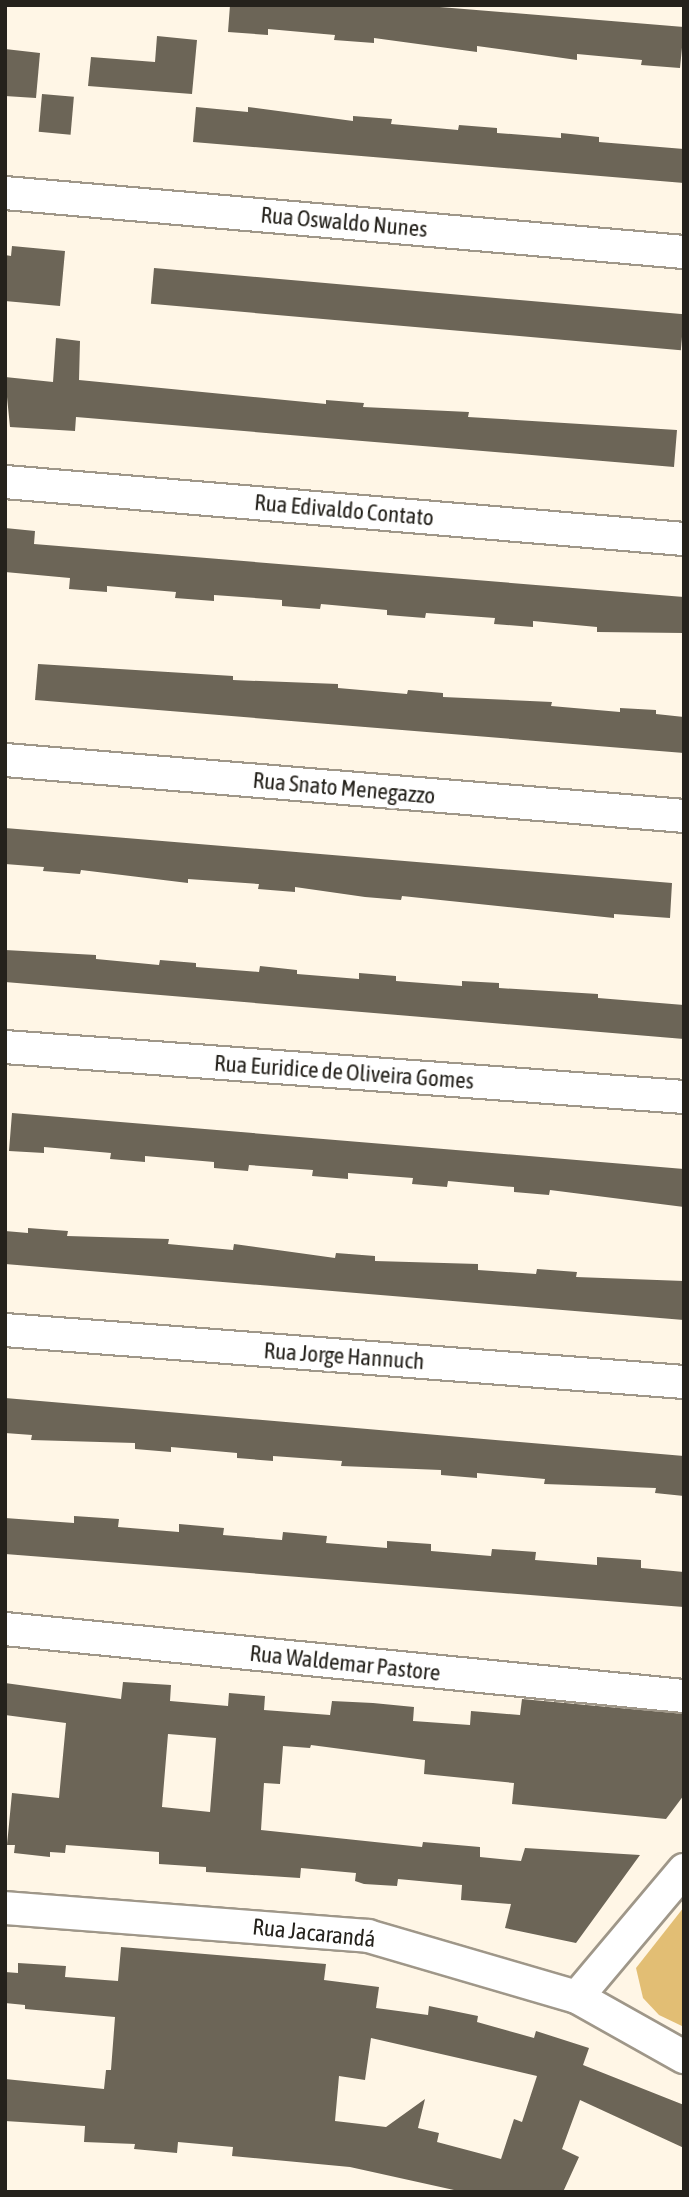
<!DOCTYPE html>
<html>
<head>
<meta charset="utf-8">
<style>
  body { margin:0 }
  #map { position:relative; width:689px; height:2197px; overflow:hidden; background:#fff6e6; font-family:"Asap Condensed",sans-serif }
  div>[style] { position:absolute }
  [style*='--x'] { left:calc(var(--x)*1px); top:calc(var(--y)*1px); width:calc(var(--w)*1px); rotate:calc(var(--a)*1deg) }
  .green>* { inset:0; background:#e2be74 }
  .building>* { inset:0; background:#6c6557; transform-origin:0 0 }
  .roads { filter:drop-shadow(2px 0 #9f9789) drop-shadow(-2px 0 #9f9789) drop-shadow(0 2px #9f9789) drop-shadow(0 -2px #9f9789) }
  .minor>* { height:32px; margin:-16px; padding:0 16px; transform-origin:16px; border-radius:16px; background:#fff }
  span { translate:-50% -50%; white-space:nowrap; text-align:center; line-height:1.15; -webkit-text-stroke:7px #fff; paint-order:stroke }
  .street-label { font-size:23px; color:#25221c }
  .frame { position:absolute; inset:0; border:7px solid #25221c; pointer-events:none }
</style>
</head>
<body>
<div id="map">
  <div class="green">
    <i style="clip-path:polygon(684px 1907px,684px 2027px,659px 2015px,643px 1998px,636px 1968px)"></i>
  </div>
  <div class="building">
    <i style="clip-path:polygon(230px 5px,415px 5px,684px 27px,680px 68px,641px 65px,642px 60px,577px 54px,577px 60px,477px 46px,477px 52px,374px 38px,374px 43px,334px 40px,335px 35px,268px 29px,268px 35px,228px 32px)"></i>
    <i style="clip-path:polygon(157px 36px,197px 40px,192px 94px,88px 86px,91px 57px,155px 62px)"></i>
    <i style="clip-path:polygon(5px 49px,40px 53px,36px 98px,5px 96px)"></i>
    <i style="left:42px;top:94px;width:32px;height:38px;rotate:5deg"></i>
    <i style="clip-path:polygon(196px 107px,248px 112px,248px 107px,353px 121px,353px 116px,392px 119px,391px 124px,458px 130px,459px 125px,497px 128px,497px 133px,561px 138px,561px 133px,599px 137px,599px 142px,684px 149px,684px 183px,193px 142px)"></i>
    <i style="clip-path:polygon(12px 246px,65px 251px,60px 306px,5px 301px,5px 255px,11px 256px)"></i>
    <i style="left:154px;top:268px;width:532px;height:36px;rotate:5deg"></i>
    <i style="clip-path:polygon(56px 338px,80px 341px,79px 380px,326px 404px,326px 400px,364px 403px,363px 407px,469px 412px,468px 417px,677px 430px,674px 467px,76px 417px,75px 431px,10px 427px,5px 377px,53px 382px)"></i>
    <i style="clip-path:polygon(5px 528px,35px 531px,34px 544px,684px 597px,684px 633px,597px 632px,597px 627px,533px 621px,533px 627px,494px 624px,495px 618px,426px 613px,425px 618px,387px 615px,387px 610px,321px 604px,320px 609px,282px 606px,282px 600px,214px 595px,214px 601px,175px 598px,176px 592px,107px 586px,107px 592px,69px 589px,70px 578px,5px 572px)"></i>
    <i style="clip-path:polygon(38px 664px,233px 676px,233px 680px,338px 684px,338px 688px,407px 694px,408px 690px,443px 693px,443px 697px,552px 702px,551px 706px,620px 712px,620px 708px,656px 710px,656px 714px,684px 717px,684px 753px,35px 700px)"></i>
    <i style="clip-path:polygon(5px 828px,672px 883px,670px 918px,614px 914px,614px 918px,402px 896px,401px 900px,365px 897px,295px 887px,295px 892px,258px 889px,259px 884px,188px 879px,188px 883px,81px 870px,80px 874px,43px 871px,44px 867px,5px 864px)"></i>
    <i style="clip-path:polygon(5px 950px,96px 955px,96px 959px,159px 965px,160px 960px,196px 963px,196px 967px,259px 972px,260px 966px,297px 970px,297px 974px,359px 979px,359px 973px,396px 976px,396px 981px,462px 986px,462px 981px,499px 983px,499px 988px,598px 994px,598px 998px,684px 1005px,684px 1039px,5px 982px)"></i>
    <i style="clip-path:polygon(12px 1113px,684px 1169px,684px 1207px,550px 1190px,549px 1195px,514px 1192px,514px 1187px,448px 1181px,447px 1187px,412px 1184px,413px 1178px,348px 1173px,348px 1179px,312px 1176px,313px 1170px,249px 1165px,248px 1171px,214px 1168px,214px 1162px,145px 1156px,145px 1162px,110px 1159px,111px 1153px,44px 1147px,44px 1153px,9px 1151px)"></i>
    <i style="clip-path:polygon(28px 1228px,68px 1231px,67px 1236px,169px 1239px,168px 1244px,233px 1250px,234px 1244px,335px 1258px,336px 1253px,375px 1256px,375px 1261px,478px 1264px,478px 1270px,536px 1274px,537px 1269px,577px 1272px,576px 1277px,684px 1281px,684px 1320px,5px 1264px,5px 1231px,28px 1233px)"></i>
    <i style="clip-path:polygon(5px 1398px,684px 1456px,684px 1496px,655px 1493px,656px 1488px,544px 1484px,545px 1479px,477px 1473px,477px 1478px,441px 1475px,441px 1470px,341px 1466px,342px 1461px,273px 1456px,273px 1461px,237px 1458px,237px 1453px,171px 1447px,171px 1452px,135px 1449px,135px 1443px,31px 1440px,32px 1435px,5px 1433px)"></i>
    <i style="clip-path:polygon(74px 1516px,119px 1519px,118px 1527px,179px 1532px,179px 1524px,224px 1528px,223px 1535px,282px 1540px,283px 1532px,327px 1536px,326px 1543px,387px 1548px,387px 1541px,431px 1544px,431px 1551px,491px 1556px,492px 1549px,536px 1552px,535px 1560px,597px 1565px,597px 1557px,641px 1560px,641px 1568px,684px 1572px,684px 1607px,5px 1554px,5px 1518px,74px 1523px)"></i>
    <i style="clip-path:polygon(evenodd,123px 1682px,171px 1685px,170px 1701px,228px 1706px,229px 1693px,265px 1696px,264px 1710px,330px 1715px,332px 1701px,373px 1703px,414px 1707px,413px 1721px,470px 1725px,471px 1711px,520px 1715px,522px 1699px,684px 1714px,684px 1795px,666px 1819px,512px 1804px,514px 1783px,424px 1774px,425px 1760px,311px 1745px,310px 1748px,283px 1746px,280px 1784px,264px 1783px,261px 1830px,422px 1847px,423px 1842px,480px 1847px,480px 1857px,521px 1861px,525px 1848px,640px 1855px,576px 1943px,505px 1928px,511px 1904px,461px 1900px,462px 1885px,398px 1879px,397px 1886px,364px 1884px,355px 1881px,356px 1873px,301px 1868px,300px 1878px,206px 1872px,206px 1867px,159px 1864px,159px 1852px,66px 1845px,65px 1853px,50px 1852px,50px 1857px,14px 1853px,15px 1845px,7px 1845px,12px 1793px,59px 1798px,66px 1723px,5px 1715px,5px 1683px,121px 1699px,123px 1682px,168px 1734px,216px 1738px,210px 1812px,162px 1807px,168px 1734px)"></i>
    <i style="clip-path:polygon(evenodd,121px 1947px,326px 1964px,324px 1980px,379px 1987px,376px 2008px,428px 2015px,429px 2006px,478px 2016px,477px 2022px,534px 2038px,536px 2031px,589px 2048px,583px 2065px,684px 2105px,684px 2148px,580px 2100px,562px 2149px,579px 2157px,563px 2192px,463px 2192px,350px 2167px,232px 2156px,233px 2147px,178px 2142px,177px 2153px,134px 2149px,135px 2144px,84px 2142px,85px 2126px,5px 2121px,5px 2079px,104px 2089px,106px 2070px,111px 2070px,115px 2017px,25px 2009px,25px 2005px,5px 2003px,5px 1972px,18px 1973px,18px 1963px,66px 1966px,65px 1977px,118px 1981px,121px 1947px,371px 2038px,537px 2076px,522px 2122px,514px 2119px,501px 2159px,437px 2142px,439px 2133px,418px 2128px,425px 2099px,386px 2127px,335px 2121px,339px 2076px,365px 2080px,371px 2038px)"></i>
  </div>
  <div class="roads">
    <div class="minor">
      <i style="--x:5;--y:193;--w:682;--a:4.97"></i>
      <i style="--x:5;--y:482;--w:681;--a:4.8"></i>
      <i style="--x:5;--y:760;--w:681;--a:4.71"></i>
      <i style="--x:5;--y:1047;--w:681;--a:4.21"></i>
      <i style="--x:5;--y:1330;--w:681;--a:4.38"></i>
      <i style="--x:5;--y:1629;--w:682;--a:5.64"></i>
      <i style="--x:5;--y:1908;--w:364;--a:4.4"></i>
      <i style="--x:368;--y:1936;--w:218;--a:16.3"></i>
      <i style="--x:577;--y:1997;--w:123;--a:29.3"></i>
      <i style="--x:577;--y:1997;--w:166;--a:-49.9"></i>
    </div>
  </div>
  <div class="street-label">
    <span style="left:344px;top:222px;rotate:5deg">Rua Oswaldo Nunes</span>
    <span style="left:344px;top:510px;rotate:5deg">Rua Edivaldo Contato</span>
    <span style="left:344px;top:788px;rotate:5deg">Rua Snato Menegazzo</span>
    <span style="left:344px;top:1072px;rotate:4deg">Rua Euridice de Oliveira Gomes</span>
    <span style="left:344px;top:1356px;rotate:4deg">Rua Jorge Hannuch</span>
    <span style="left:345px;top:1663px;rotate:6deg">Rua Waldemar Pastore</span>
    <span style="left:314px;top:1933px;rotate:6deg">Rua Jacarandá</span>
  </div>
  <div class="frame"></div>
</div>
</body>
</html>
